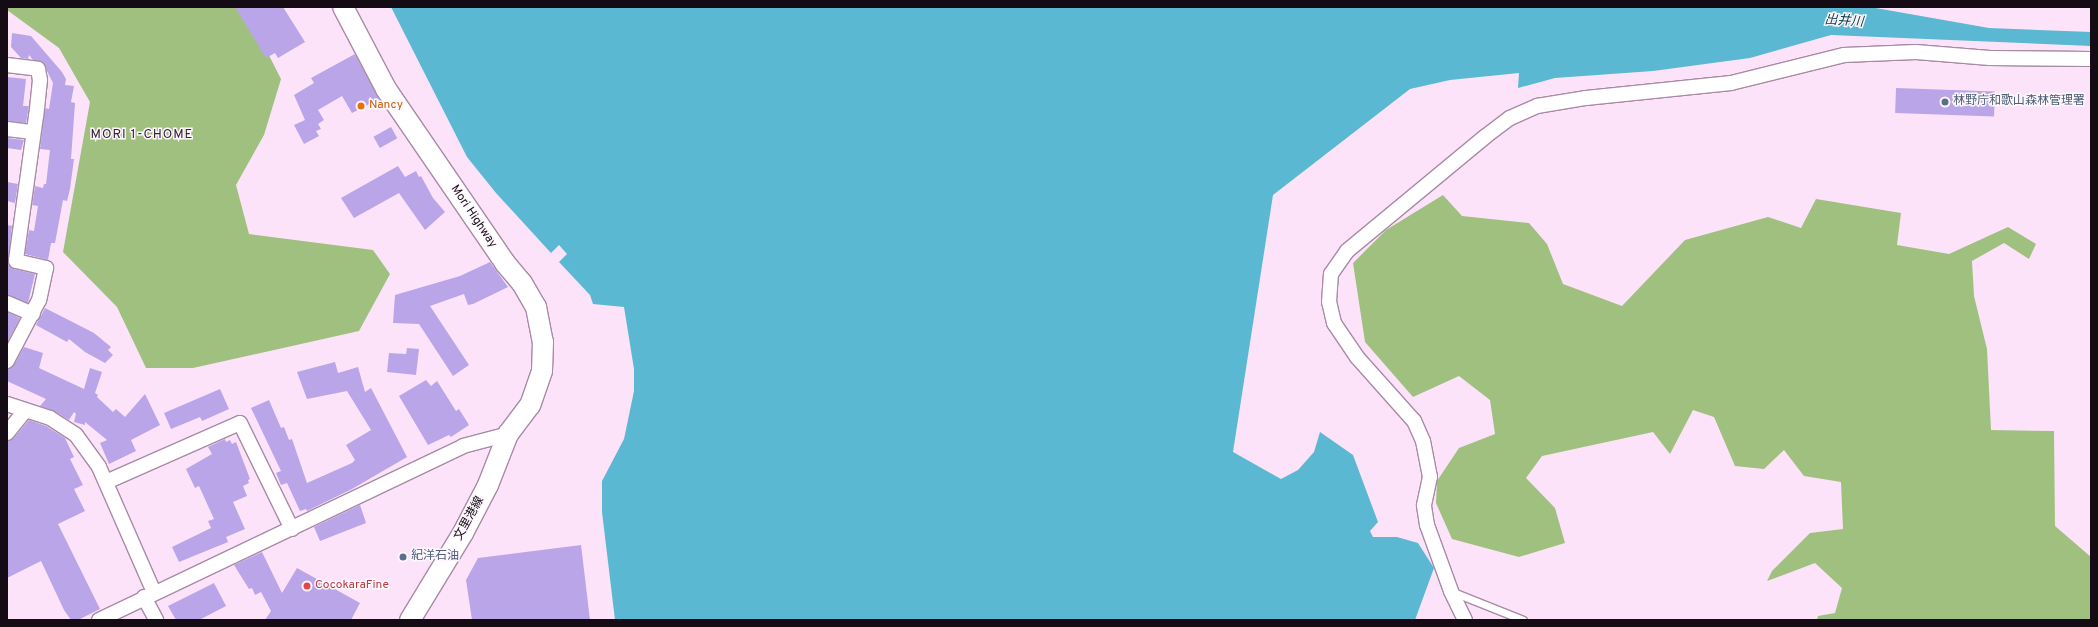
<!DOCTYPE html>
<html>
<head>
<meta charset="utf-8">
<style>
  body { margin:0 }
  #map { position:relative; width:2098px; height:627px; overflow:hidden; background:#fce3fa; font-family:Overpass,"Noto Sans JP",sans-serif }
  div>[style] { position:absolute }
  [style*='--x'] { left:calc(var(--x)*1px); top:calc(var(--y)*1px); width:calc(var(--w)*1px); rotate:calc(var(--a)*1deg) }
  .forest>* { inset:0; background:#a0c07f }
  .water>* { inset:0; background:#5bb8d2 }
  .building>* { inset:0; background:#b9a5e7; transform-origin:0 0 }
  .roads { filter:drop-shadow(1px 0 #a78ba5) drop-shadow(-1px 0 #a78ba5) drop-shadow(0 1px #a78ba5) drop-shadow(0 -1px #a78ba5) }
  .service>* { height:7px; margin:-3.5px; padding:0 3.5px; transform-origin:3.5px; border-radius:3.5px; background:#fff }
  .minor>* { height:14px; margin:-7px; padding:0 7px; transform-origin:7px; border-radius:7px; background:#fff }
  .secondary>* { height:20px; margin:-10px; padding:0 10px; transform-origin:10px; border-radius:10px; background:#fff }
  .dots>* { width:11px; height:11px; translate:-50% -50%; box-sizing:border-box; border:2px solid #fdf7fd; border-radius:50% }
  span { translate:-50% -50%; white-space:nowrap; text-align:center; line-height:1.15; -webkit-text-stroke:3px #fdf7fd; paint-order:stroke }
  .service-label { font-size:12px; color:#4e5e75 }
  .left { translate:0 -50%; text-align:left }
  .food-label { font-size:12px; color:#c56008 }
  .street-label { font-size:12px; color:#140b14 }
  .health-label { font-size:12px; color:#be3a42 }
  .water-label { font-size:13px; color:#083641; font-style:italic }
  .neighbourhood-label { font-size:13px; color:#362035; letter-spacing:1px }
  .frame { position:absolute; inset:0; border:8px solid #140b14; pointer-events:none }
</style>
</head>
<body>
<div id="map">
  <div class="forest">
    <i style="clip-path:polygon(7px 7px,248px 7px,250px 18px,281px 79px,264px 135px,236px 185px,249px 234px,373px 250px,390px 274px,359px 331px,193px 368px,146px 368px,117px 307px,63px 252px,90px 102px,59px 48px,7px 10px)"></i>
    <i style="clip-path:polygon(1443px 195px,1462px 216px,1529px 223px,1547px 244px,1563px 284px,1622px 306px,1685px 240px,1768px 217px,1801px 228px,1816px 199px,1901px 213px,1897px 245px,1949px 254px,2008px 227px,2036px 244px,2029px 259px,2004px 243px,1972px 261px,1974px 296px,1987px 349px,1991px 430px,2054px 431px,2055px 526px,2091px 557px,2091px 620px,1817px 620px,1818px 616px,1835px 613px,1842px 588px,1815px 563px,1767px 581px,1772px 571px,1810px 533px,1843px 529px,1841px 482px,1804px 476px,1784px 450px,1764px 469px,1735px 466px,1714px 417px,1693px 410px,1670px 454px,1653px 432px,1542px 456px,1526px 478px,1555px 508px,1565px 543px,1519px 557px,1452px 539px,1436px 503px,1437px 481px,1459px 448px,1495px 434px,1490px 400px,1459px 376px,1413px 397px,1365px 342px,1353px 263px,1386px 230px)"></i>
  </div>
  <div class="water">
    <i style="clip-path:polygon(391px 7px,1870px 7px,1989px 28px,2091px 32px,2091px 46px,1831px 35px,1750px 58px,1653px 71px,1555px 78px,1518px 88px,1519px 73px,1450px 80px,1410px 89px,1273px 195px,1233px 452px,1281px 479px,1298px 470px,1314px 452px,1320px 432px,1353px 455px,1378px 522px,1370px 531px,1373px 537px,1397px 537px,1418px 543px,1434px 568px,1415px 620px,615px 620px,602px 512px,602px 481px,624px 439px,634px 391px,634px 369px,624px 307px,593px 304px,590px 295px,559px 262px,567px 254px,559px 245px,551px 253px,496px 193px,467px 157px)"></i>
  </div>
  <div class="building">
    <i style="clip-path:polygon(235px 7px,283px 7px,305px 42px,278px 58px,275px 53px,266px 58px)"></i>
    <i style="clip-path:polygon(12px 33px,31px 36px,62px 72px,66px 79px,65px 85px,74px 86px,71px 102px,75px 103px,71px 159px,74px 159px,70px 189px,67px 201px,63px 200px,55px 243px,51px 243px,48px 260px,25px 254px,29px 230px,34px 231px,38px 206px,32px 205px,35px 186px,43px 188px,44px 184px,46px 184px,50px 150px,40px 149px,45px 108px,49px 109px,53px 83px,43px 63px,33px 60px,29px 55px,28px 59px,21px 58px,11px 47px)"></i>
    <i style="clip-path:polygon(355px 54px,379px 99px,352px 113px,342px 96px,318px 110px,324px 120px,318px 124px,321px 129px,316px 131px,319px 136px,304px 144px,294px 125px,305px 120px,294px 95px,314px 83px,311px 78px)"></i>
    <i style="clip-path:polygon(7px 77px,26px 79px,23px 106px,29px 106px,26px 123px,7px 121px)"></i>
    <i style="left:1896px;top:88px;width:99px;height:25px;rotate:2deg"></i>
    <i style="left:391px;top:127px;width:13px;height:20px;rotate:61deg"></i>
    <i style="clip-path:polygon(7px 138px,24px 140px,21px 150px,7px 148px)"></i>
    <i style="clip-path:polygon(398px 166px,405px 177px,416px 171px,419px 177px,421px 176px,433px 198px,445px 212px,425px 230px,399px 193px,354px 218px,341px 198px)"></i>
    <i style="clip-path:polygon(7px 182px,18px 184px,15px 203px,7px 201px)"></i>
    <i style="clip-path:polygon(7px 225px,12px 226px,8px 264px,14px 269px,35px 274px,28px 303px,7px 295px)"></i>
    <i style="clip-path:polygon(490px 262px,508px 287px,473px 304px,468px 305px,464px 294px,430px 306px,469px 365px,453px 376px,419px 324px,393px 323px,395px 295px,460px 276px)"></i>
    <i style="clip-path:polygon(45px 308px,94px 333px,111px 347px,108px 350px,113px 355px,105px 363px,85px 352px,69px 339px,67px 342px,36px 325px)"></i>
    <i style="clip-path:polygon(7px 312px,20px 318px,7px 343px)"></i>
    <i style="clip-path:polygon(24px 347px,43px 353px,39px 368px,84px 389px,90px 368px,102px 372px,95px 393px,98px 395px,97px 397px,113px 412px,116px 409px,125px 417px,145px 394px,160px 425px,131px 440px,136px 451px,109px 464px,100px 443px,107px 440px,85px 422px,85px 425px,74px 422px,76px 414px,74px 412px,69px 420px,54px 411px,40px 406px,46px 399px,7px 381px,7px 369px,14px 365px)"></i>
    <i style="clip-path:polygon(407px 348px,419px 349px,416px 375px,387px 372px,389px 353px,406px 354px)"></i>
    <i style="clip-path:polygon(335px 362px,338px 373px,358px 367px,365px 392px,371px 388px,407px 457px,352px 489px,307px 511px,306px 509px,300px 511px,287px 483px,281px 485px,276px 473px,281px 471px,251px 408px,269px 400px,281px 428px,284px 427px,289px 440px,292px 439px,307px 483px,352px 463px,355px 460px,346px 445px,371px 430px,347px 391px,307px 399px,297px 372px)"></i>
    <i style="clip-path:polygon(426px 380px,431px 386px,437px 381px,456px 411px,459px 409px,469px 425px,451px 437px,449px 435px,428px 445px,399px 396px)"></i>
    <i style="clip-path:polygon(220px 389px,229px 409px,202px 421px,200px 417px,171px 429px,164px 413px)"></i>
    <i style="clip-path:polygon(29px 420px,46px 426px,65px 438px,74px 457px,70px 459px,83px 485px,74px 489px,85px 511px,58px 524px,100px 609px,78px 620px,71px 620px,64px 610px,41px 561px,7px 578px,7px 441px,14px 438px)"></i>
    <i style="clip-path:polygon(225px 439px,226px 442px,230px 440px,232px 444px,236px 442px,250px 479px,248px 480px,249px 483px,243px 486px,247px 496px,233px 502px,245px 529px,226px 537px,228px 542px,179px 562px,172px 547px,211px 528px,208px 521px,214px 519px,199px 486px,195px 488px,186px 469px,212px 454px,208px 447px)"></i>
    <i style="clip-path:polygon(360px 505px,366px 523px,320px 541px,314px 527px)"></i>
    <i style="clip-path:polygon(581px 545px,590px 620px,472px 620px,466px 580px,478px 558px)"></i>
    <i style="clip-path:polygon(262px 552px,282px 593px,297px 568px,360px 603px,351px 620px,265px 620px,271px 611px,261px 592px,255px 595px,252px 588px,249px 589px,234px 565px)"></i>
    <i style="clip-path:polygon(214px 583px,226px 606px,199px 620px,176px 620px,168px 606px)"></i>
  </div>
  <div class="roads">
    <div class="service">
      <i style="--x:1453;--y:592;--w:75;--a:21.8"></i>
    </div>
    <div class="minor">
      <i style="--x:7;--y:65;--w:31;--a:7"></i>
      <i style="--x:38;--y:69;--w:11;--a:80"></i>
      <i style="--x:40;--y:80;--w:36;--a:96"></i>
      <i style="--x:36;--y:116;--w:146;--a:97.9"></i>
      <i style="--x:16;--y:261;--w:31;--a:13"></i>
      <i style="--x:46;--y:268;--w:33;--a:102"></i>
      <i style="--x:39;--y:300;--w:69;--a:117.7"></i>
      <i style="--x:7;--y:129;--w:26;--a:7"></i>
      <i style="--x:7;--y:303;--w:28;--a:23"></i>
      <i style="--x:7;--y:404;--w:45;--a:18"></i>
      <i style="--x:50;--y:418;--w:31;--a:33"></i>
      <i style="--x:76;--y:435;--w:39;--a:54"></i>
      <i style="--x:99;--y:467;--w:137;--a:66.3"></i>
      <i style="--x:7;--y:433;--w:28;--a:-51"></i>
      <i style="--x:106;--y:482;--w:146;--a:-23.8"></i>
      <i style="--x:240;--y:423;--w:118;--a:63.9"></i>
      <i style="--x:144;--y:597;--w:26;--a:62"></i>
      <i style="--x:99;--y:620;--w:403;--a:-25.5"></i>
      <i style="--x:463;--y:446;--w:47;--a:-14.9"></i>
      <i style="--x:1465;--y:620;--w:32;--a:-116"></i>
      <i style="--x:1451;--y:591;--w:70;--a:-110"></i>
      <i style="--x:1427;--y:525;--w:20;--a:-99"></i>
      <i style="--x:1424;--y:505;--w:29;--a:-78"></i>
      <i style="--x:1430;--y:477;--w:37;--a:-101"></i>
      <i style="--x:1423;--y:441;--w:22;--a:-114"></i>
      <i style="--x:1414;--y:421;--w:86;--a:-131.7"></i>
      <i style="--x:1357;--y:357;--w:41;--a:-124.1"></i>
      <i style="--x:1334;--y:323;--w:22;--a:-103"></i>
      <i style="--x:1329;--y:302;--w:28;--a:-86"></i>
      <i style="--x:1331;--y:274;--w:28;--a:-55"></i>
      <i style="--x:1347;--y:251;--w:180;--a:-39.6"></i>
      <i style="--x:1486;--y:136;--w:30;--a:-37"></i>
      <i style="--x:1510;--y:118;--w:30;--a:-24"></i>
      <i style="--x:1537;--y:106;--w:50;--a:-9.3"></i>
      <i style="--x:1586;--y:98;--w:146;--a:-5.9"></i>
      <i style="--x:1731;--y:83;--w:116;--a:-13.9"></i>
      <i style="--x:1844;--y:55;--w:72;--a:-2.4"></i>
      <i style="--x:1916;--y:52;--w:74;--a:4.6"></i>
      <i style="--x:1990;--y:58;--w:101;--a:0.6"></i>
    </div>
    <div class="secondary">
      <i style="--x:343;--y:7;--w:93;--a:62.3"></i>
      <i style="--x:386;--y:89;--w:211;--a:55.6"></i>
      <i style="--x:505;--y:263;--w:26;--a:50"></i>
      <i style="--x:522;--y:283;--w:28;--a:60"></i>
      <i style="--x:536;--y:307;--w:36;--a:79"></i>
      <i style="--x:543;--y:342;--w:29;--a:92"></i>
      <i style="--x:542;--y:371;--w:36;--a:109"></i>
      <i style="--x:530;--y:405;--w:36;--a:127"></i>
      <i style="--x:508;--y:434;--w:55;--a:111.4"></i>
      <i style="--x:488;--y:485;--w:54;--a:117.5"></i>
      <i style="--x:463;--y:533;--w:102;--a:121.3"></i>
    </div>
  </div>
  <div class="dots">
    <i style="left:1945px;top:102px;background:#5c6f8a"></i>
    <i style="left:361px;top:106px;background:#e8710a"></i>
    <i style="left:403px;top:557px;background:#5c6f8a"></i>
    <i style="left:307px;top:586px;background:#e0444e"></i>
  </div>
  <div class="service-label">
    <span class="left" style="left:1953px;top:102px">林野庁和歌山森林管理署</span>
    <span class="left" style="left:411px;top:557px">紀洋石油</span>
  </div>
  <div class="food-label">
    <span class="left" style="left:369px;top:106px">Nancy</span>
  </div>
  <div class="street-label">
    <span style="left:473px;top:217px;rotate:56deg">Mori Highway</span>
    <span style="left:470px;top:519px;rotate:-61deg">文里港線</span>
  </div>
  <div class="health-label">
    <span class="left" style="left:315px;top:586px">CocokaraFine</span>
  </div>
  <div class="water-label">
    <span style="left:1844px;top:22px;rotate:4deg">出井川</span>
  </div>
  <div class="neighbourhood-label">
    <span style="left:142px;top:135px">MORI 1-CHOME</span>
  </div>
  <div class="frame"></div>
</div>
</body>
</html>
